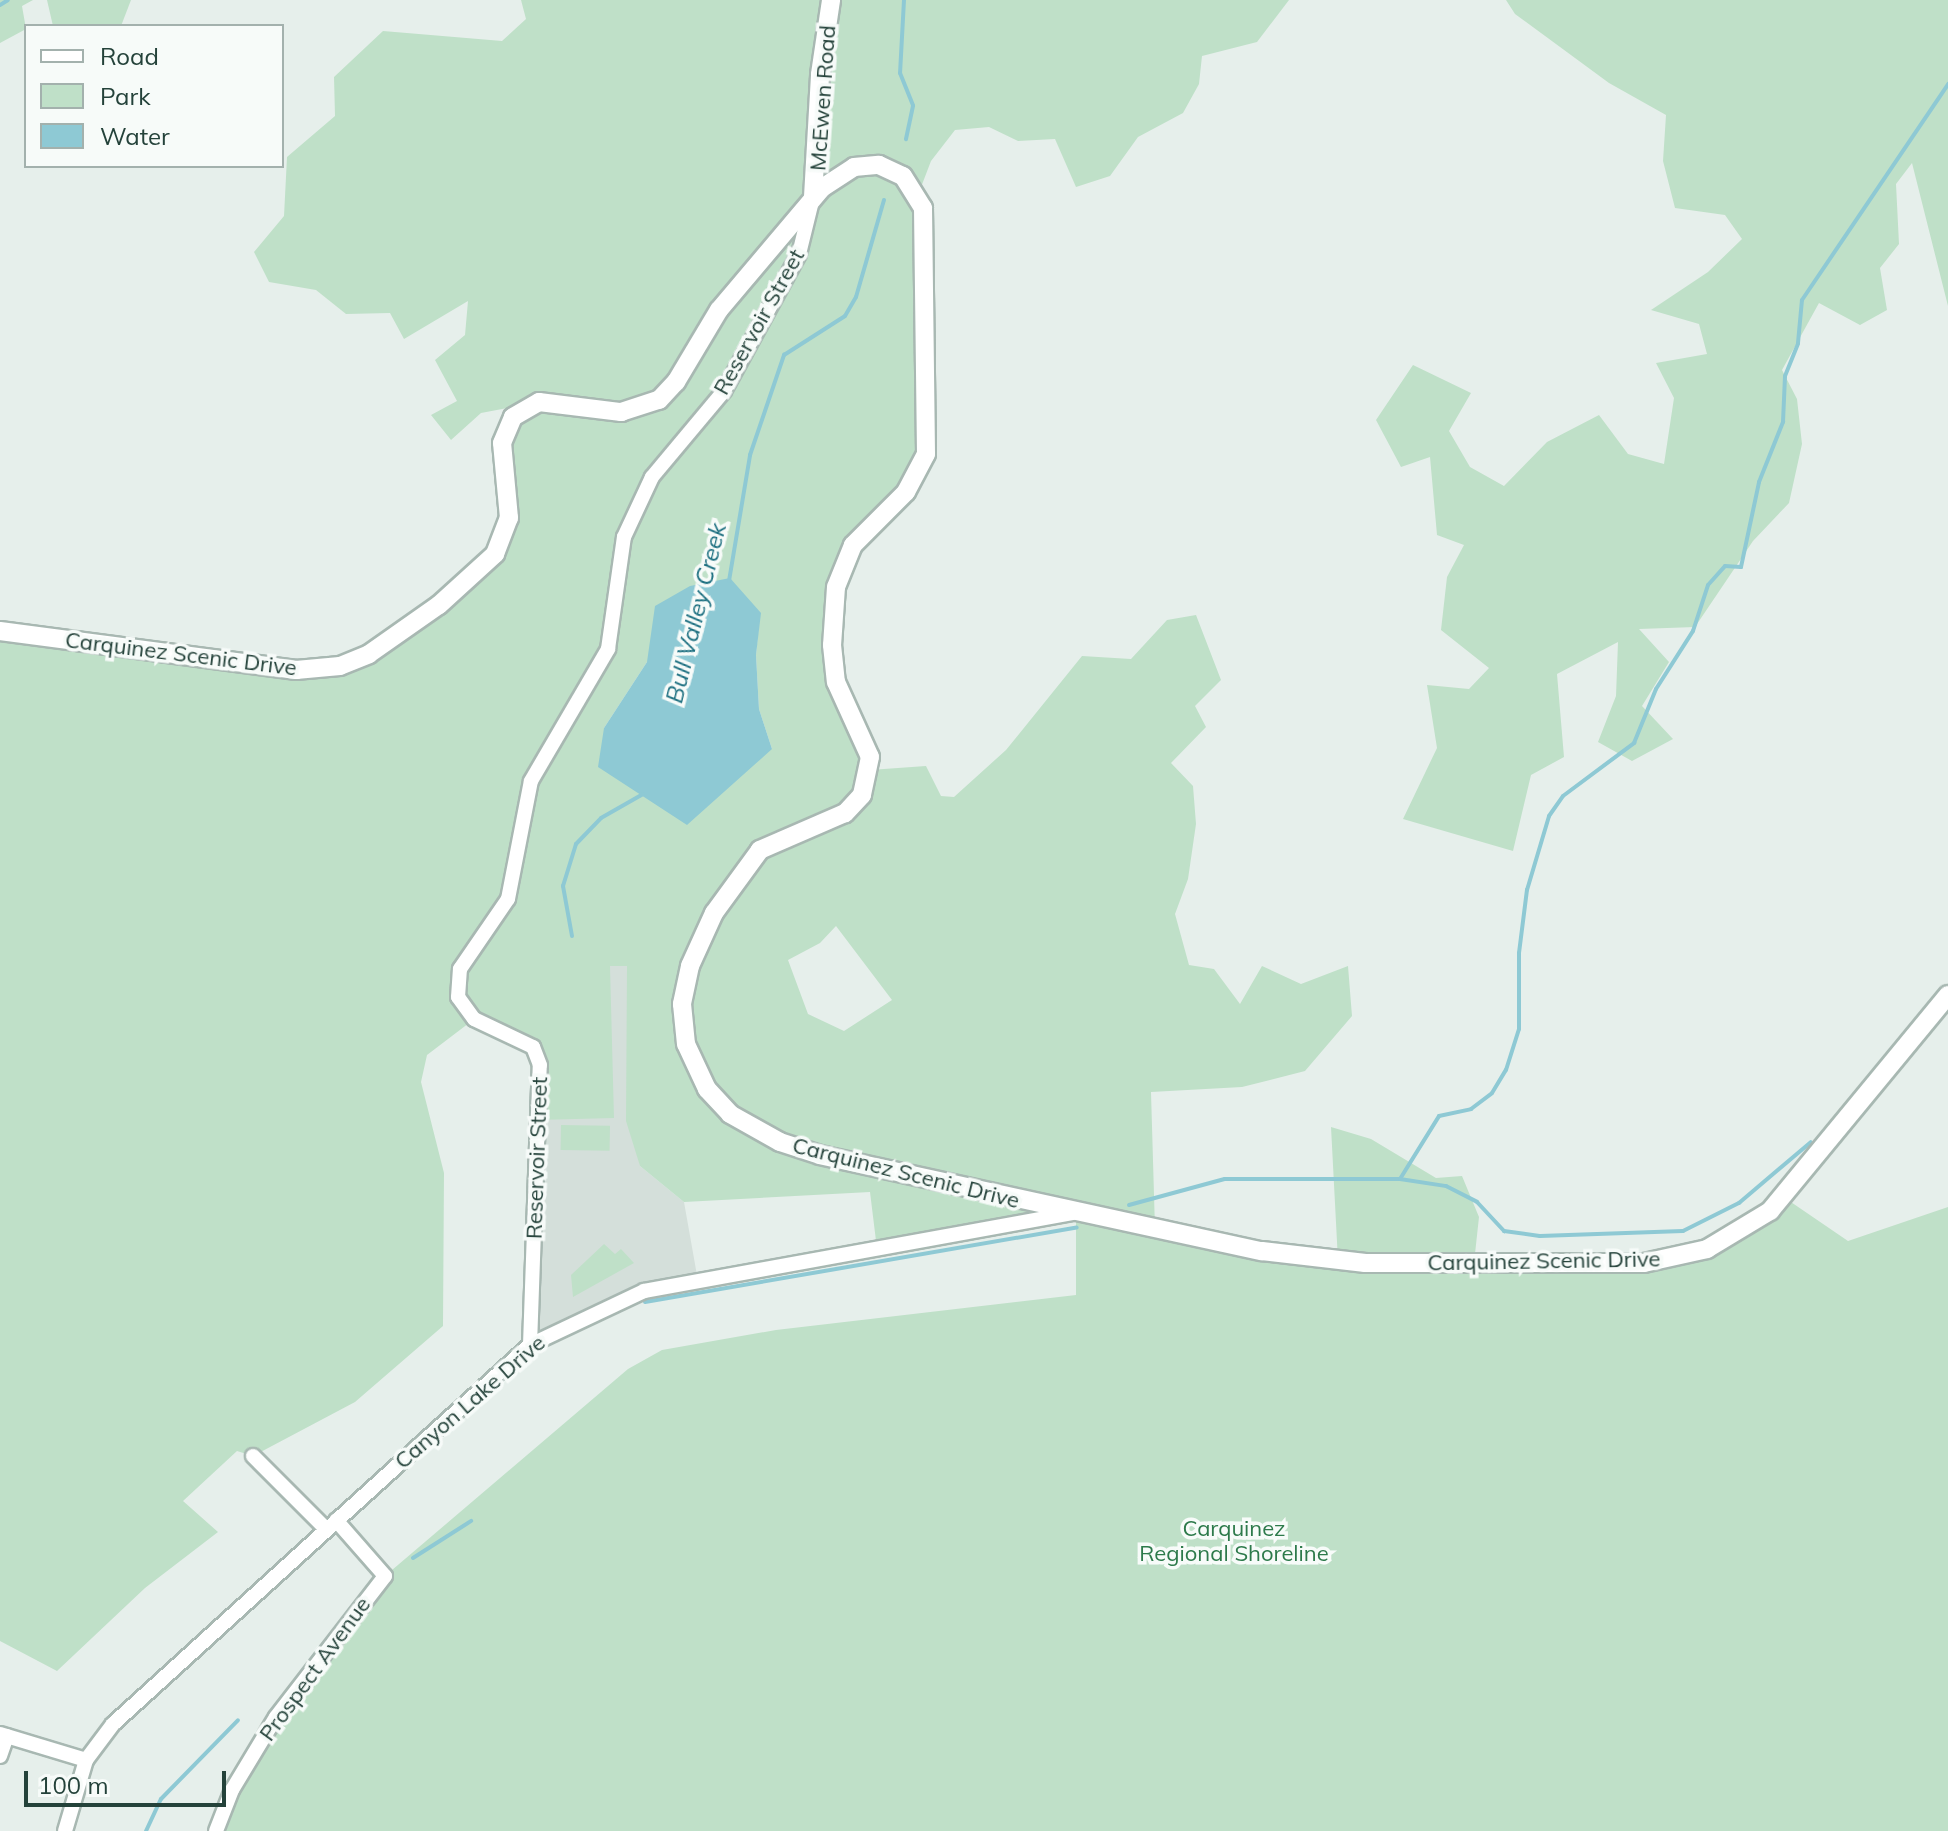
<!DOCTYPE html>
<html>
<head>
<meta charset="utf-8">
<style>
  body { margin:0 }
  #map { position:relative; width:1948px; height:1831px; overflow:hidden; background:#e6efeb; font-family:Mulish,sans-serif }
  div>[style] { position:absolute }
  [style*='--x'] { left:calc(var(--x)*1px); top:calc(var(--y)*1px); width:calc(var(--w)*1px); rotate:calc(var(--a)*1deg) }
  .built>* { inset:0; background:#d4dfda }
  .green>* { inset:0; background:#bfe0c8; transform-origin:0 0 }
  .water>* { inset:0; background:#8ec9d4 }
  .stream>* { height:4px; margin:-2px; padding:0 2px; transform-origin:2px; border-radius:2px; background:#8ec9d4 }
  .roads { filter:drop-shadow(2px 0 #a8b8b2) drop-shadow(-2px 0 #a8b8b2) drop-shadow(0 2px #a8b8b2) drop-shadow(0 -2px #a8b8b2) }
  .street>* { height:14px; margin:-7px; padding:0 7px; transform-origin:7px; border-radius:7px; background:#fff }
  .secondary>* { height:18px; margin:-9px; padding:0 9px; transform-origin:9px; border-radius:9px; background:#fff }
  span { translate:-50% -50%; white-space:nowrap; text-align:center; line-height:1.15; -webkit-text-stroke:7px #f7fbf9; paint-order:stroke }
  .street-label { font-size:22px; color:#24423a }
  .park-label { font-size:22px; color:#2d7a4b }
  .water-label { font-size:24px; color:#1c6f80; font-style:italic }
  .legend { position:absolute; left:24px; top:24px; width:260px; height:144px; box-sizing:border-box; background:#f7fbf9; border:2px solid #a3b1ad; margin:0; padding:10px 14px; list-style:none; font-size:24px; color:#24423a }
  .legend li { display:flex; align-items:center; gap:16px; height:40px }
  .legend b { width:40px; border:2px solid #a3b1ad }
  .scale { position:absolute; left:24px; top:1771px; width:202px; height:36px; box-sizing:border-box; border:4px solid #24423a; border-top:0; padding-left:10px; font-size:24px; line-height:28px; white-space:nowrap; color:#24423a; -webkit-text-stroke:6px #f7fbf9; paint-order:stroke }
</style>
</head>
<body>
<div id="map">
  <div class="built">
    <i style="clip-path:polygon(512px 964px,628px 966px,640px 1166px,684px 1202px,698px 1281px,644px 1291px,530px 1345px,540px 1065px)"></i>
  </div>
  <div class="green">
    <i style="clip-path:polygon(0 0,33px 0,22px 6px,26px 29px,0 43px)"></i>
    <i style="clip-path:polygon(47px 0,131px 0,121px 26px,53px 26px)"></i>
    <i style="clip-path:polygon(evenodd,521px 0,1289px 0,1257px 42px,1202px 56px,1199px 84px,1183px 113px,1138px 137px,1110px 176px,1076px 187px,1055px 139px,1018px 141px,989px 127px,955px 130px,931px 161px,918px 195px,926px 454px,853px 545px,832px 645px,870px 770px,926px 766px,941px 796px,954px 797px,1006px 750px,1082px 656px,1131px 659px,1167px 620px,1196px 615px,1221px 680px,1195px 706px,1206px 727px,1171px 763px,1193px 786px,1196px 824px,1188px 879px,1175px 914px,1189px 965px,1214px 969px,1240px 1004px,1262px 966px,1301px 984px,1348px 966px,1352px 1016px,1305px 1071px,1242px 1087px,1151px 1092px,1155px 1229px,1338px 1261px,1331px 1127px,1371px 1139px,1436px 1178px,1462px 1176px,1479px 1217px,1474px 1263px,1672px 1259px,1785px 1198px,1848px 1241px,1948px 1207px,1948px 1831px,216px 1831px,232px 1790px,385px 1576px,628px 1369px,662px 1350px,776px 1330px,1076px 1295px,1076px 1214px,877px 1249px,870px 1192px,684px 1202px,640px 1166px,626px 1121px,627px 966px,610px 966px,614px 1118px,537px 1120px,533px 1047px,473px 1020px,427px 1055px,421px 1082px,444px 1173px,443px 1326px,355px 1402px,253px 1456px,237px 1451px,183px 1501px,218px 1532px,145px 1588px,57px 1671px,0 1641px,0 631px,276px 668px,369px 654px,502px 541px,502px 443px,533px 403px,481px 413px,451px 440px,431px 415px,457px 401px,435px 360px,465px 335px,468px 301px,404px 339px,390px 313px,346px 314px,316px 290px,269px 282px,254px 252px,284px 216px,287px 157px,335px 116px,334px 77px,383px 31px,502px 41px,526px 19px,521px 0,760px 613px,756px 655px,759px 709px,772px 749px,604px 728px,647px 662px,760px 613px,521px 0,836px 926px,892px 1000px,844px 1031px,808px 1014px,788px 960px,820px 943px,836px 926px)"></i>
    <i style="clip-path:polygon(1506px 0,1948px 0,1948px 306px,1912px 163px,1896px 184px,1899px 244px,1880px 268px,1887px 310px,1860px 325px,1819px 303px,1782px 370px,1797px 399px,1802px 444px,1789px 503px,1753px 541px,1695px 627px,1639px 629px,1669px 662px,1642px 706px,1673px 739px,1632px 761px,1598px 742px,1616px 696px,1618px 642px,1557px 674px,1564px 757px,1531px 775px,1513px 851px,1403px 819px,1437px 748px,1427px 685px,1469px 689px,1489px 668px,1441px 630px,1447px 577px,1464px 545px,1437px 535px,1430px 457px,1401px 467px,1376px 420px,1413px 365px,1471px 393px,1449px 431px,1470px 467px,1504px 486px,1547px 442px,1599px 415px,1628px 454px,1664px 464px,1674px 398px,1656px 363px,1707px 354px,1699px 324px,1651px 310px,1708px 272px,1742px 239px,1725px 215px,1675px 208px,1663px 161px,1666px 115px,1609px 83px,1515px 14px)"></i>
    <i style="left:561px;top:1125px;width:49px;height:25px;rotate:1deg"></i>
    <i style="clip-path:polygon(604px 1244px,615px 1254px,621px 1249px,634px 1263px,573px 1297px,571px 1275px)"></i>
  </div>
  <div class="water">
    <i style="clip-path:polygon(730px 578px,761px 613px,756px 655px,759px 709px,772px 749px,687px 825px,598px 767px,604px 728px,647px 662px,655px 606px,690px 586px)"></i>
  </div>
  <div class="stream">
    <i style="--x:904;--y:0;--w:73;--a:93.1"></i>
    <i style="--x:900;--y:73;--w:35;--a:68"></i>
    <i style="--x:913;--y:106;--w:34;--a:102"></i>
    <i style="--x:0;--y:5;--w:9;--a:-32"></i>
    <i style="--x:729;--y:581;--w:128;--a:-80.5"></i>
    <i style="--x:750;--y:455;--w:106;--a:-71.2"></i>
    <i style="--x:784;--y:355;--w:72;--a:-32.6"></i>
    <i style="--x:845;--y:316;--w:22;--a:-60"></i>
    <i style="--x:856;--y:297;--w:101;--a:-73.9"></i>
    <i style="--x:572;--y:936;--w:51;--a:-100.2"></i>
    <i style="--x:563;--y:886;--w:44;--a:-72.8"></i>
    <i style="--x:576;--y:844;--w:36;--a:-46"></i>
    <i style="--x:601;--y:818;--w:48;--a:-29.7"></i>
    <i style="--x:1400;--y:1179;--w:74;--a:-58.2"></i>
    <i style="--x:1439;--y:1116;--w:33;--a:-12"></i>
    <i style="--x:1471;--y:1109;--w:26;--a:-37"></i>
    <i style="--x:1492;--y:1093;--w:27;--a:-59"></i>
    <i style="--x:1506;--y:1070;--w:43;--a:-72.4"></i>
    <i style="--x:1519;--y:1029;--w:76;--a:-90"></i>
    <i style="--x:1519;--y:953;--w:64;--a:-82.8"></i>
    <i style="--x:1527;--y:890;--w:77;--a:-73.4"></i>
    <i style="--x:1549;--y:816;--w:24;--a:-55"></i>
    <i style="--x:1563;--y:796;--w:89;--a:-36.7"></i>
    <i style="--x:1634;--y:743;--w:58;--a:-67.8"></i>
    <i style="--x:1656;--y:689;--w:69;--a:-57.5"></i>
    <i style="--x:1693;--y:631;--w:48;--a:-71.9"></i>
    <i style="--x:1708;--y:585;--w:25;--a:-48"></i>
    <i style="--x:1725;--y:566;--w:16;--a:4"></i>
    <i style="--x:1741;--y:567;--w:87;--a:-78"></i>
    <i style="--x:1759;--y:482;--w:65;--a:-68.2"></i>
    <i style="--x:1783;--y:422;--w:46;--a:-87.5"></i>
    <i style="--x:1785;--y:376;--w:35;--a:-68"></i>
    <i style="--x:1798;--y:343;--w:43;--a:-84.7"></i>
    <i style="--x:1802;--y:300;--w:261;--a:-55.9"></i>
    <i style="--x:1129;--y:1205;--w:99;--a:-15.2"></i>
    <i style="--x:1225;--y:1179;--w:175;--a:0"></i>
    <i style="--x:1400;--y:1179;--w:47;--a:8.7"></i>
    <i style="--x:1446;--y:1186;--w:35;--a:27"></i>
    <i style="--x:1477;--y:1202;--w:40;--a:47"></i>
    <i style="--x:1504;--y:1231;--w:36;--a:8"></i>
    <i style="--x:1540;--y:1236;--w:143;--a:-2"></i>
    <i style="--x:1683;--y:1231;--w:63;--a:-26.6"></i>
    <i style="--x:1739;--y:1203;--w:94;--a:-40.3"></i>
    <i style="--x:645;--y:1302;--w:438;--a:-9.8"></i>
    <i style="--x:413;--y:1558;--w:69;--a:-32.5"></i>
    <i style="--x:146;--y:1831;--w:35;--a:-65"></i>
    <i style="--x:161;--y:1799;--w:110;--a:-45.7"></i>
  </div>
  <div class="roads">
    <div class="street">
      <i style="--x:530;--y:1345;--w:280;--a:-88"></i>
      <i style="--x:540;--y:1065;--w:19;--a:-111"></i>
      <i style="--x:533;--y:1047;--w:65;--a:-154.6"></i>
      <i style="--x:474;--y:1019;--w:27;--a:-126"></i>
      <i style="--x:458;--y:997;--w:28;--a:-86"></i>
      <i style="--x:460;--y:969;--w:85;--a:-55.6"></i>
      <i style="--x:508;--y:899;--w:120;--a:-79"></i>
      <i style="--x:531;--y:781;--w:153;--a:-59.7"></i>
      <i style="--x:608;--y:649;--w:113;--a:-81.9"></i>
      <i style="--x:624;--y:537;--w:66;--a:-65"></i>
      <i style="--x:652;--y:477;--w:112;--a:-50.1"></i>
      <i style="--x:724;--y:391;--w:156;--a:-61.3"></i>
      <i style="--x:799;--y:254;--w:55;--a:-76.2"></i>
      <i style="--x:253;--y:1456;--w:103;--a:45"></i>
      <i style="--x:0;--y:1734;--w:90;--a:16.8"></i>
      <i style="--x:0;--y:1756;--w:21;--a:-71"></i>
      <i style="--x:65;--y:1831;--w:74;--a:-73.5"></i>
      <i style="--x:86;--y:1760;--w:45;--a:-53.1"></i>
      <i style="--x:113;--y:1724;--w:563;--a:-42.27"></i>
      <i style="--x:530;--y:1345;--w:126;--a:-25.3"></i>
      <i style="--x:644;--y:1291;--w:438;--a:-10.3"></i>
      <i style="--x:216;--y:1831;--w:44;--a:-68.7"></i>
      <i style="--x:232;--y:1790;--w:85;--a:-58.9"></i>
      <i style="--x:276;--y:1717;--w:178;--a:-52.3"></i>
      <i style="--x:385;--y:1576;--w:74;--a:-131.2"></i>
    </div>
    <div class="secondary">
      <i style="--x:813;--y:197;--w:123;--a:-86.7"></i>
      <i style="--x:820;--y:74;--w:75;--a:-81.5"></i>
      <i style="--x:0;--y:631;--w:299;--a:7.5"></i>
      <i style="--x:296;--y:670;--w:44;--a:-5.2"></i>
      <i style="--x:340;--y:666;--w:31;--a:-22"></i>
      <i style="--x:369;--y:654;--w:85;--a:-35"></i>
      <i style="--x:439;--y:605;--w:76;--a:-42.3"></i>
      <i style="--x:495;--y:554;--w:39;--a:-69"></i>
      <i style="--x:509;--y:518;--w:75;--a:-95.3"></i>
      <i style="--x:502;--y:443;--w:28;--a:-67"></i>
      <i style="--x:513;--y:417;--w:30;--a:-30"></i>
      <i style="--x:539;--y:402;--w:83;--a:7"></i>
      <i style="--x:621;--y:412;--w:40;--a:-18"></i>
      <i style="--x:659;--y:400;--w:25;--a:-47"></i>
      <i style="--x:676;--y:382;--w:84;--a:-59.2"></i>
      <i style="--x:719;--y:310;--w:160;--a:-49.8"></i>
      <i style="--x:822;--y:188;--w:38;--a:-33"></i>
      <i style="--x:854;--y:167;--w:25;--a:-5"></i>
      <i style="--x:879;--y:165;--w:26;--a:25"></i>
      <i style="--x:903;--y:176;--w:38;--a:58"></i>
      <i style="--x:923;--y:208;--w:246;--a:89.3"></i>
      <i style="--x:926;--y:454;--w:43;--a:117.8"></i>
      <i style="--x:906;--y:492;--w:75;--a:135"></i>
      <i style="--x:853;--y:545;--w:45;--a:112"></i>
      <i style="--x:836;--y:587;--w:58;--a:93.9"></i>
      <i style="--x:832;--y:645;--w:37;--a:84"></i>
      <i style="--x:836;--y:682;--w:82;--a:65.6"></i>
      <i style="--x:870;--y:757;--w:39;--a:102"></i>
      <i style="--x:862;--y:795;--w:25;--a:133"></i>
      <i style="--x:845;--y:813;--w:93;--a:156.5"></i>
      <i style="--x:760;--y:850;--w:78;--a:126.1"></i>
      <i style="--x:714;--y:913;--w:58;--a:114.4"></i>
      <i style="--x:690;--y:966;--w:39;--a:102"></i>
      <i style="--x:682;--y:1004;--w:40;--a:84.3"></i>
      <i style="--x:686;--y:1044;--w:50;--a:65"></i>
      <i style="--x:707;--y:1089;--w:34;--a:47"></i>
      <i style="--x:730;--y:1114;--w:57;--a:29.2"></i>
      <i style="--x:780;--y:1142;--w:42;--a:18"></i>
      <i style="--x:820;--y:1155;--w:452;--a:12.3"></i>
      <i style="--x:1262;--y:1251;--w:104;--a:6.6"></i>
      <i style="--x:1365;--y:1263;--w:279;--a:0"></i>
      <i style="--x:1644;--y:1263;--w:65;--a:-12.5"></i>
      <i style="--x:1707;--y:1249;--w:74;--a:-31.1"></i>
      <i style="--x:1770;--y:1211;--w:280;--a:-50.5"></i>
    </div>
  </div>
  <div class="street-label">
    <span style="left:823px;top:98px;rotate:-86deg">McEwen Road</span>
    <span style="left:759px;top:322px;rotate:-61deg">Reservoir Street</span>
    <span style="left:181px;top:654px;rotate:7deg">Carquinez Scenic Drive</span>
    <span style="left:537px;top:1158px;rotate:-88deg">Reservoir Street</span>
    <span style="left:906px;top:1173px;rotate:14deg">Carquinez Scenic Drive</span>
    <span style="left:1544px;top:1261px;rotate:-1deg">Carquinez Scenic Drive</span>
    <span style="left:470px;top:1402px;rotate:-41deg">Canyon Lake Drive</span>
    <span style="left:315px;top:1669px;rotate:-54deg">Prospect Avenue</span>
  </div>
  <div class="park-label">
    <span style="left:1234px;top:1541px">Carquinez<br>Regional Shoreline</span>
  </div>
  <div class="water-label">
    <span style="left:696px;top:613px;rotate:-76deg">Bull Valley Creek</span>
  </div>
  <ul class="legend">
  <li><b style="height:10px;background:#fff"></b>Road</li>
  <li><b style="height:22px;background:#bfe0c8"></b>Park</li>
  <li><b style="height:22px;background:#8ec9d4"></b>Water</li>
  </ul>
  <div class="scale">100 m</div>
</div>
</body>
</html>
